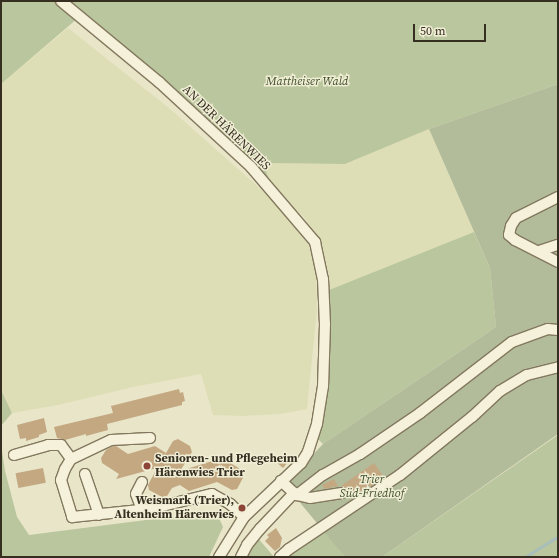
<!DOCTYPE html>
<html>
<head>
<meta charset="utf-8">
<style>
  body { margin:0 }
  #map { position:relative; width:559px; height:558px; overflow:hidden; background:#e9e5c8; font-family:"Source Serif 4",serif }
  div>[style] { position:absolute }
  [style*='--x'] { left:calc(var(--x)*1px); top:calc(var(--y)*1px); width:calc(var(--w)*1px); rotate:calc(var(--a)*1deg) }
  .farmland>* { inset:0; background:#dedeb6 }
  .green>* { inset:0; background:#bac69d }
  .cemetery>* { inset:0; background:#b2bc9b }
  .stream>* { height:3px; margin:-1.5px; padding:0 1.5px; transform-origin:1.5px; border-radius:1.5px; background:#a8bebb }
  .building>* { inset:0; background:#c3a882; transform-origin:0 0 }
  .roads { filter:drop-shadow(1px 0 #83785f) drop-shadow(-1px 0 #83785f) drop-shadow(0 1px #83785f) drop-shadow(0 -1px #83785f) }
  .minor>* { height:10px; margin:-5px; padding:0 5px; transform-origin:5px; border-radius:5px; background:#f5f1da }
  .dots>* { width:11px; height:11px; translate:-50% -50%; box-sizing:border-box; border:2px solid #f1eed6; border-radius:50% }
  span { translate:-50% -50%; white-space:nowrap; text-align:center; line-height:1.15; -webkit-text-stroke:3px #f1eed6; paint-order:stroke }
  .park-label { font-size:12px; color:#3f4f2a; font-style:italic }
  .street-label { font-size:12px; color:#352e21 }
  .poi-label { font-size:12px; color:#352e21; font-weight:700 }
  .left { translate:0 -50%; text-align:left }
  .right { translate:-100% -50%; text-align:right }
  .frame { position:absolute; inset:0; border:2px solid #352e21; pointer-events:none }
  .scale { position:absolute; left:413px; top:24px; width:73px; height:18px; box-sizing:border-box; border:2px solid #352e21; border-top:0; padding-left:5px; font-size:12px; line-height:14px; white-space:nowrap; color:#352e21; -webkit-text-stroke:3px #f1eed6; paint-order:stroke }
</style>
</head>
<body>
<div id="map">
  <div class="farmland">
    <i style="clip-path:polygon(68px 28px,169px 108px,221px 154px,263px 191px,298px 228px,308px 243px,316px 269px,317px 309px,307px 409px,281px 414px,243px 416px,213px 415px,201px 374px,133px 387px,58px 405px,12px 413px,1px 390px,1px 84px)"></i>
    <i style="clip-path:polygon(429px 129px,474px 232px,329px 290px,329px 276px,314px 232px,303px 216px,291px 206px,257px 163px,345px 164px)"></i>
  </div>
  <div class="green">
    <i style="clip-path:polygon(1px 1px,558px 1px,558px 84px,429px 129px,345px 164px,263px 163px,269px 179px,256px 163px,78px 18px,1px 84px)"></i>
    <i style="clip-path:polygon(474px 232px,490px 268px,496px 327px,323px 444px,317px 438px,327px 389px,329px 290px)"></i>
    <i style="clip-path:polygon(1px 390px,12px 413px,1px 426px)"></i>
    <i style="clip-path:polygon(558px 434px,558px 557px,382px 557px,558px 435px)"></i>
    <i style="clip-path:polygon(1px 444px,5px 471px,17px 517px,29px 535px,216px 511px,223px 527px,209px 557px,1px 557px)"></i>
    <i style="clip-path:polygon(323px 529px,345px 557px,284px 557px)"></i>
    <i style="clip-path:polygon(257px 537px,274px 557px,245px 557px)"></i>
  </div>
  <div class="cemetery">
    <i style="clip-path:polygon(558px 84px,558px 434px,382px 557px,345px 557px,297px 499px,287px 482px,323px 444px,496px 327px,490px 268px,429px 129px)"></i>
  </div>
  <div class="stream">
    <i style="--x:525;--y:557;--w:39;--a:-32"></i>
  </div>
  <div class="building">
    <i style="clip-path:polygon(179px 389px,180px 393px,183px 392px,185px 401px,182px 402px,182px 405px,107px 424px,108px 430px,86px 436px,86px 434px,65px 440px,57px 438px,54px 427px,113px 413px,111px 406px)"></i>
    <i style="clip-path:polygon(44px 418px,47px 432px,39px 435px,39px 437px,26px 441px,26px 438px,20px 439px,17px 425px)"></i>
    <i style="clip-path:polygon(178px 439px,190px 446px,192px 452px,180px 471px,222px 458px,242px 470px,244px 476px,237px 489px,232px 490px,217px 482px,189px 491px,180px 485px,172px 488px,167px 496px,162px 497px,149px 490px,148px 485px,157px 468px,116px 479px,119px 474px,102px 463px,101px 458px,106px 450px,113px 446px,116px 446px,128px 454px,155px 446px,166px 453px,173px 441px)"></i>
    <i style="clip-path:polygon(281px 457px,288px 462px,283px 468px,276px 462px)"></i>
    <i style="clip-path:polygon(374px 463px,384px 477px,370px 487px,369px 485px,350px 499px,347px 489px,341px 486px)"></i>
    <i style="left:43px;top:468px;width:15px;height:28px;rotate:79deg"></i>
    <i style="clip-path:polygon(334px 479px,338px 486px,325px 489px,322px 485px)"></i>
    <i style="clip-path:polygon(276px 528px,282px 538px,280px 547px,275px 551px,265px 541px,269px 537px,267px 535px)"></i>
  </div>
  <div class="roads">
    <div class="minor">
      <i style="--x:61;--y:1;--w:127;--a:39.6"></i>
      <i style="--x:159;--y:82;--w:125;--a:42.7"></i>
      <i style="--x:251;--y:167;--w:99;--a:49.5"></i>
      <i style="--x:315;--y:242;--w:38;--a:78"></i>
      <i style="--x:323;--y:279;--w:45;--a:87.5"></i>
      <i style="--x:325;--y:324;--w:62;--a:91.8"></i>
      <i style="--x:323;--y:386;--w:38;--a:99"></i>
      <i style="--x:317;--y:424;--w:29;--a:108"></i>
      <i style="--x:308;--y:452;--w:13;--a:122"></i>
      <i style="--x:301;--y:463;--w:79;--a:136.5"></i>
      <i style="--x:244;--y:517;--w:47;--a:122"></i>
      <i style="--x:558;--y:197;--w:47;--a:153.4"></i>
      <i style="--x:516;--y:218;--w:9;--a:122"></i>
      <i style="--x:511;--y:226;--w:9;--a:103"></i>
      <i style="--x:509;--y:235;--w:8;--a:40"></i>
      <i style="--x:515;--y:240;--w:48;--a:27.1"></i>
      <i style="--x:539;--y:251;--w:20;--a:-18"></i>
      <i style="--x:150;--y:438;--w:39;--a:177"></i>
      <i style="--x:111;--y:440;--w:44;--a:154.6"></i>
      <i style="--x:71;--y:459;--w:12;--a:121"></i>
      <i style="--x:65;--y:469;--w:12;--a:110"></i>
      <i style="--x:61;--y:480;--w:39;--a:73"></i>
      <i style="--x:72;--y:517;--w:78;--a:-5.9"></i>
      <i style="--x:150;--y:509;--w:64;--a:-13.6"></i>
      <i style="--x:212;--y:494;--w:21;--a:29"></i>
      <i style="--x:230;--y:504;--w:19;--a:43"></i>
      <i style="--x:14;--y:455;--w:35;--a:-16"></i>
      <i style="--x:48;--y:445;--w:13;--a:0"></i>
      <i style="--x:61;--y:445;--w:17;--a:54"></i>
      <i style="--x:85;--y:474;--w:43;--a:71.1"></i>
      <i style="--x:142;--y:482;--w:13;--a:117"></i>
      <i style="--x:136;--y:494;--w:17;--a:69"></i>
      <i style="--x:294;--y:493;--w:4;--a:34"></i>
      <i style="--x:297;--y:495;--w:33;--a:-38"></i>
      <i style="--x:323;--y:475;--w:43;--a:-29.6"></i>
      <i style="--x:360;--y:454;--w:73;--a:-34.3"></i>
      <i style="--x:420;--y:413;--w:116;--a:-37.7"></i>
      <i style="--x:512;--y:342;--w:38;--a:-20"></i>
      <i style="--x:548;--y:329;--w:10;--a:6"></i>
      <i style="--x:297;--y:495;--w:13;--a:13"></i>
      <i style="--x:310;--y:498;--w:32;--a:-9"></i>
      <i style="--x:241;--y:557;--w:13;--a:-63"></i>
      <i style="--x:247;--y:545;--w:21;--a:-51"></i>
      <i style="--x:260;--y:529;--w:50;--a:-46.6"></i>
      <i style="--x:294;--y:493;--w:18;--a:-137"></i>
      <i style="--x:280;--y:557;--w:12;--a:-42"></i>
      <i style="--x:289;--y:549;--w:133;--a:-33.7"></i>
      <i style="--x:400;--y:475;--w:92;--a:-38.9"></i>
      <i style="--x:472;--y:417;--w:38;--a:-43"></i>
      <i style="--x:500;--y:391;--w:31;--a:-31"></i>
      <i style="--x:527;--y:375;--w:32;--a:-14"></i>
    </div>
  </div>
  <div class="dots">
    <i style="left:147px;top:466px;background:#8b4436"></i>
    <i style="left:242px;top:508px;background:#8b4436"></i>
  </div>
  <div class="park-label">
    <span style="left:307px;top:82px">Mattheiser Wald</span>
    <span style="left:372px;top:487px">Trier<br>Süd-Friedhof</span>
  </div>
  <div class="street-label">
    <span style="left:226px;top:128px;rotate:44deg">AN DER HÄRENWIES</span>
  </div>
  <div class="poi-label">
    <span class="left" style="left:155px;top:466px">Senioren- und Pflegeheim<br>Härenwies Trier</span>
    <span class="right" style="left:234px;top:508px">Weismark (Trier),<br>Altenheim Härenwies</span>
  </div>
  <div class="frame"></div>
  <div class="scale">50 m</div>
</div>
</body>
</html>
